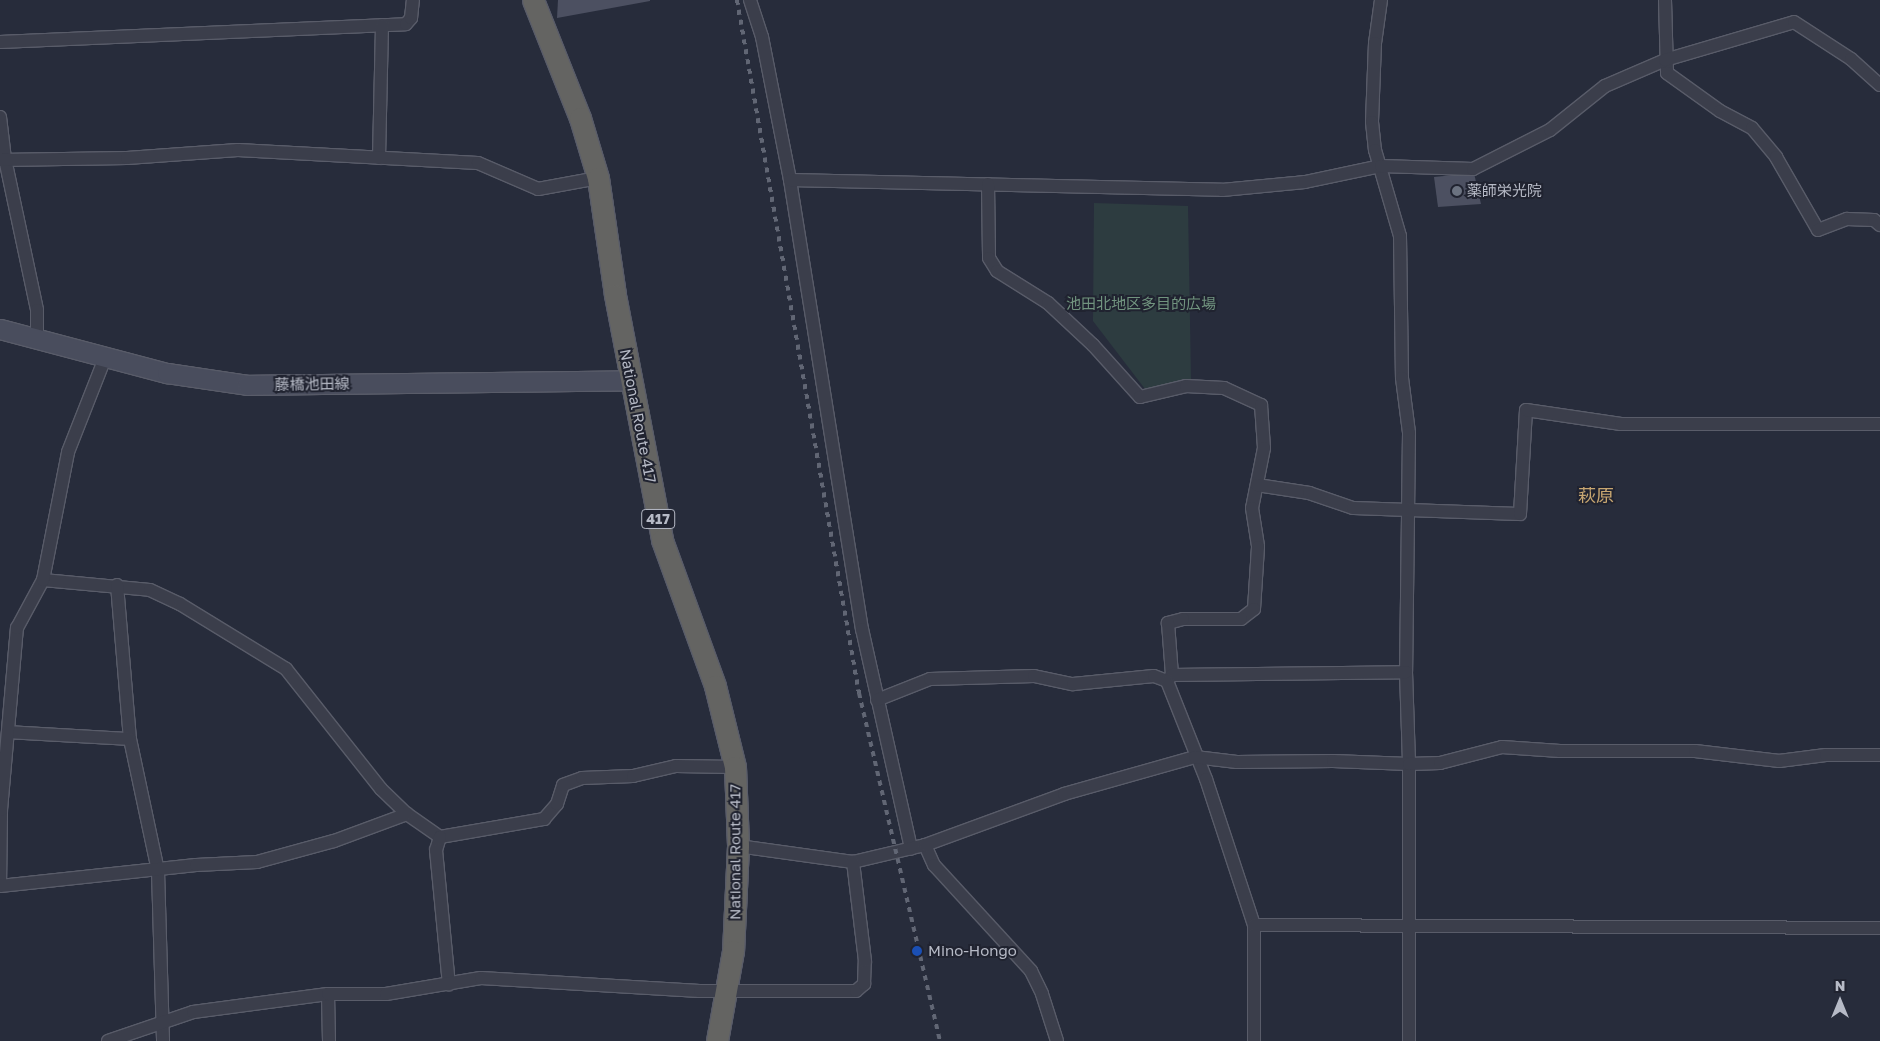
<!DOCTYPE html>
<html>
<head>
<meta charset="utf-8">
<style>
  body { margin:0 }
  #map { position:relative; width:1880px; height:1041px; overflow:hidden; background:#272c3b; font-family:"Golos Text","Noto Sans JP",sans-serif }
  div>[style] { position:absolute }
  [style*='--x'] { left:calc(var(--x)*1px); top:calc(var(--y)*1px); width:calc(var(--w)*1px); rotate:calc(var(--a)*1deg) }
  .green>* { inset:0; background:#2d3c40 }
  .building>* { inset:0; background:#4c5061 }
  .roads { filter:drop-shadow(1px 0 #595c69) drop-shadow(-1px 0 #595c69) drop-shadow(0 1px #595c69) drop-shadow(0 -1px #595c69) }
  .minor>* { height:12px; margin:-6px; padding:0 6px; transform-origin:6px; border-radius:6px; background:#3b3e4b }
  .secondary>* { height:19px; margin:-9.5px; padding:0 9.5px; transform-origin:9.5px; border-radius:9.5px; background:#494d5d }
  .trunk>* { height:21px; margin:-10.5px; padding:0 10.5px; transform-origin:10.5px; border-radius:10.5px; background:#646462 }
  .rail>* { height:4px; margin-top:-2px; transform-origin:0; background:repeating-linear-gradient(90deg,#616674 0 5px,transparent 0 10px) }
  .dots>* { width:14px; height:14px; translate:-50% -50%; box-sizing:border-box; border:2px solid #202330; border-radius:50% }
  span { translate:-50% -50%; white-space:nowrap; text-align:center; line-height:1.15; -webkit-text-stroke:4px #202330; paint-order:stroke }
  .shield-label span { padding:1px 4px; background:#202330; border:1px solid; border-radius:4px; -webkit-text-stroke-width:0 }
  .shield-label { font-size:14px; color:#b6bac6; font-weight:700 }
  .poi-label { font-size:15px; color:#b6bac6 }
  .left { translate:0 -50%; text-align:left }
  .park-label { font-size:15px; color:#71947f }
  .street-label { font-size:15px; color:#b6bac6 }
  .quarter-label { font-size:18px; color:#c7a671 }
  .north { position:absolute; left:1815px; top:976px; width:50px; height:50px; -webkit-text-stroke:4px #202330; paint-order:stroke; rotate:0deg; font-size:14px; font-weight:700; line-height:20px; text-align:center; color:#b6bac6 }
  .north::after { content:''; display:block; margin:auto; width:18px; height:22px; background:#b6bac6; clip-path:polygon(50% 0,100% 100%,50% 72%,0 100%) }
</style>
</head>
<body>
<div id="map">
  <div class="green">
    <i style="clip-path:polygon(1094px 203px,1188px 206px,1191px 379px,1145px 389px,1093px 321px)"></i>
  </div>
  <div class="building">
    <i style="clip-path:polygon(558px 0,650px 0,650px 1px,557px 18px)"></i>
    <i style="clip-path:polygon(1474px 173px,1481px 204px,1438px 207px,1434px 177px)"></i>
  </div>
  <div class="roads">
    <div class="minor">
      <i style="--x:750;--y:0;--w:39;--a:72"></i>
      <i style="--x:762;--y:37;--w:146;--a:78.9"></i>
      <i style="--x:790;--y:180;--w:455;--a:80.9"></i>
      <i style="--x:862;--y:629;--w:225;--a:77.4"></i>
      <i style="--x:1381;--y:0;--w:43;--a:97.9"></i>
      <i style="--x:1375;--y:43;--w:79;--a:92.2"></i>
      <i style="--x:1372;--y:122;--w:28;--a:84"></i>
      <i style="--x:1375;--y:150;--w:90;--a:73.8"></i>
      <i style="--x:1400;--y:236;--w:142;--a:89.2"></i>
      <i style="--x:1402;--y:378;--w:55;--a:82.7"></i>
      <i style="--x:1409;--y:433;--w:239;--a:90.7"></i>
      <i style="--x:1406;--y:672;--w:92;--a:88.1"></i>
      <i style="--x:1409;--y:764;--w:277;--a:90"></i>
      <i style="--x:1665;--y:0;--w:73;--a:88.4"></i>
      <i style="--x:1667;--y:73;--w:65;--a:35.6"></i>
      <i style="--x:1720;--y:111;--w:36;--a:28"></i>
      <i style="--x:1752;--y:128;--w:38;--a:50"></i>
      <i style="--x:1776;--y:157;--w:84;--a:60.1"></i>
      <i style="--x:1818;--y:230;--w:31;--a:-21"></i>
      <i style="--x:1847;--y:219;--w:27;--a:2"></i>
      <i style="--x:1874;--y:220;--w:8;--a:40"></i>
      <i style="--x:0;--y:42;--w:406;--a:-2.5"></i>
      <i style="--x:406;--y:24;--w:8;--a:-50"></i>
      <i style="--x:411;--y:18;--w:18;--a:-84"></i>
      <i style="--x:0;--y:117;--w:42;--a:83.2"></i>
      <i style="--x:5;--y:159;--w:154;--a:78"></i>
      <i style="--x:37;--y:310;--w:28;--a:90"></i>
      <i style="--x:379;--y:158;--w:133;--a:-88.7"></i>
      <i style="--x:0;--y:160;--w:127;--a:-0.9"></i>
      <i style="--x:127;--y:158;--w:111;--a:-4.1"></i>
      <i style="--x:238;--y:150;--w:240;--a:3.1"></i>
      <i style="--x:478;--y:163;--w:65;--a:23.4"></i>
      <i style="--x:538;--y:189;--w:61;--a:-10.4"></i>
      <i style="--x:790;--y:180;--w:432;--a:1.3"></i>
      <i style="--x:1222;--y:190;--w:83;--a:-5.5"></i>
      <i style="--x:1305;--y:182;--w:78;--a:-11.9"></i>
      <i style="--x:1381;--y:166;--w:92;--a:1.9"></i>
      <i style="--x:1473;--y:169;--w:86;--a:-26.9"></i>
      <i style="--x:1550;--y:130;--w:70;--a:-38.7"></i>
      <i style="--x:1605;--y:86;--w:65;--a:-23.4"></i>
      <i style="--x:1665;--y:60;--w:134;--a:-16.4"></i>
      <i style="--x:1794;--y:22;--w:68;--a:33"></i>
      <i style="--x:1851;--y:59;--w:39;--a:42"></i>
      <i style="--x:988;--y:184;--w:74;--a:89.2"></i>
      <i style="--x:989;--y:258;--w:15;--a:58"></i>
      <i style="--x:997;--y:271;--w:60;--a:32.1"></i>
      <i style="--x:1048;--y:303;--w:62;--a:43"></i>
      <i style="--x:1093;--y:345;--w:70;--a:47.9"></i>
      <i style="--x:1140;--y:397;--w:47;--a:-13.4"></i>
      <i style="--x:1186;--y:386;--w:38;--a:3"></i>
      <i style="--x:1224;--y:388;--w:41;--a:24.7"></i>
      <i style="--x:1261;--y:405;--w:43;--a:86"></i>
      <i style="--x:1264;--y:448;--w:61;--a:101.3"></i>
      <i style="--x:1252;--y:508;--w:39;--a:81"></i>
      <i style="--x:1258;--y:547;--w:62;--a:93.7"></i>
      <i style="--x:1254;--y:609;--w:16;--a:142"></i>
      <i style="--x:1241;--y:619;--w:58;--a:180"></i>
      <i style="--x:1183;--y:619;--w:16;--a:165"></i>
      <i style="--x:1168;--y:623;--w:52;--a:85.6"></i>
      <i style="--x:1172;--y:675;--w:8;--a:130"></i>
      <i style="--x:1257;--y:485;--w:53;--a:8.7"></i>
      <i style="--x:1309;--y:493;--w:46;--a:18.8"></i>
      <i style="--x:1353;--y:508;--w:167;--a:2.1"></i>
      <i style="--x:1520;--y:514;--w:104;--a:-86.7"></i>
      <i style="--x:1526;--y:410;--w:96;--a:8.4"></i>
      <i style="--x:1621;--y:424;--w:259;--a:0"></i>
      <i style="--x:43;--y:580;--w:107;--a:5.3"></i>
      <i style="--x:150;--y:590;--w:33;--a:25"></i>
      <i style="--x:180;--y:604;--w:124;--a:31.5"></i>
      <i style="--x:286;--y:669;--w:153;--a:51.6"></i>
      <i style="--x:381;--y:789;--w:36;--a:44"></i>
      <i style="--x:407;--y:814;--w:40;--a:34.9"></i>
      <i style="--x:440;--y:837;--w:106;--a:-9.8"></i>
      <i style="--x:544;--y:819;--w:20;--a:-49"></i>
      <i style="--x:557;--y:804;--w:20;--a:-72"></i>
      <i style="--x:563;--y:785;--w:20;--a:-20"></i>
      <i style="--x:582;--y:778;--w:51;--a:-2.2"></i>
      <i style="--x:633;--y:776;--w:44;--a:-13.1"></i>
      <i style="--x:676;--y:766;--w:59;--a:1"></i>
      <i style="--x:117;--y:585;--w:155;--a:85.2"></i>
      <i style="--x:130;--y:739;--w:135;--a:78"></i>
      <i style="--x:158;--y:871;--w:170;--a:88.3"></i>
      <i style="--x:1172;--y:675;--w:234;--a:-0.7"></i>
      <i style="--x:877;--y:700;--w:57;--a:-21.6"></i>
      <i style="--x:930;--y:679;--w:104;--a:-1.7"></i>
      <i style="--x:1034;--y:676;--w:40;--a:12"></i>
      <i style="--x:1073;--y:684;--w:81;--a:-5.6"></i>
      <i style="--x:1154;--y:676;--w:14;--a:21"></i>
      <i style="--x:1167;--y:681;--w:105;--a:68.3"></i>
      <i style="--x:1206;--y:779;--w:154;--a:71.8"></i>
      <i style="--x:1254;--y:925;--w:116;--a:90"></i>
      <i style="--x:8;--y:732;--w:122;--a:3.3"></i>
      <i style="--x:440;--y:837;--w:14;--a:107"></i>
      <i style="--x:436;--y:850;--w:135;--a:84.5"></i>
      <i style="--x:925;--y:845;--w:22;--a:66"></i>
      <i style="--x:934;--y:865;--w:144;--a:47.5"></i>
      <i style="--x:1031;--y:971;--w:25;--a:64"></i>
      <i style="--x:1042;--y:994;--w:49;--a:72.3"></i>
      <i style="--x:738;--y:846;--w:116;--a:7.9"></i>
      <i style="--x:853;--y:862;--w:74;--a:-13.3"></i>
      <i style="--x:925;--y:845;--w:148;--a:-20.1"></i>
      <i style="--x:1064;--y:794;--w:136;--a:-15.8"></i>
      <i style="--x:1195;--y:757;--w:42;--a:6.8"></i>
      <i style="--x:1237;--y:762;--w:96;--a:-0.6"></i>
      <i style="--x:1333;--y:761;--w:76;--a:2.3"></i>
      <i style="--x:1409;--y:764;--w:31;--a:-2"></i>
      <i style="--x:1440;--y:763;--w:64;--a:-14.5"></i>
      <i style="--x:1502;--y:747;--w:58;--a:3.9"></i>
      <i style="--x:1560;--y:751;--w:135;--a:0"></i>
      <i style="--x:1695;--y:751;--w:85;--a:6.8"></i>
      <i style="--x:1779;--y:761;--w:47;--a:-7.3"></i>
      <i style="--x:1826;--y:755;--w:54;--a:0"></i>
      <i style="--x:0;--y:886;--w:76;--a:-89.2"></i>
      <i style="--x:1;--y:810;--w:183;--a:-85"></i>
      <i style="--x:17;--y:628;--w:55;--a:-61.6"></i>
      <i style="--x:43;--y:580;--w:130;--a:-78.9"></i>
      <i style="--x:68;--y:452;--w:101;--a:-68.5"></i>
      <i style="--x:0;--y:886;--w:197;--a:-6.1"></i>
      <i style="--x:196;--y:865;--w:61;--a:-2.8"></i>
      <i style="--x:257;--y:862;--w:80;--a:-15.3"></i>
      <i style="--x:334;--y:841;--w:78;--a:-20.3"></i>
      <i style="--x:1254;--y:925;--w:626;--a:0.27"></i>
      <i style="--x:328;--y:994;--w:47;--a:88.8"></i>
      <i style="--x:108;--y:1041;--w:90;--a:-18.8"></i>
      <i style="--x:193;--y:1012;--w:136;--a:-7.6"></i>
      <i style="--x:328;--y:994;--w:58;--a:0"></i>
      <i style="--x:386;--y:994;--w:96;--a:-9.6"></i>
      <i style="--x:481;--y:978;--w:219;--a:3.4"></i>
      <i style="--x:700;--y:991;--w:156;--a:0"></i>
      <i style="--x:856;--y:991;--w:11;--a:-41"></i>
      <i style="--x:864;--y:984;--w:23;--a:-88"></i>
      <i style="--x:865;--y:961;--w:100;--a:-96.9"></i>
    </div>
    <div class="secondary">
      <i style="--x:0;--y:329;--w:173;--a:14.8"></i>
      <i style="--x:167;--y:373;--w:81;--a:8.5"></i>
      <i style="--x:247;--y:385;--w:383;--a:-0.7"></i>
    </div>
    <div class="trunk">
      <i style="--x:533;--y:0;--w:127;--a:68.3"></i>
      <i style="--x:580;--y:118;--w:63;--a:73.3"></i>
      <i style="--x:598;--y:178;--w:118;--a:81.7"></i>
      <i style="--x:615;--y:295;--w:249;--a:79.1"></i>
      <i style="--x:662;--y:540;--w:155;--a:70"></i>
      <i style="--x:715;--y:686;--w:83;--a:76.1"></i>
      <i style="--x:735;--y:767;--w:79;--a:87.8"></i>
      <i style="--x:738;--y:846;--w:105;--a:92.7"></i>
      <i style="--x:733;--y:951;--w:91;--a:100.1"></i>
    </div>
  </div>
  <div class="rail">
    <i style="--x:737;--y:0;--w:704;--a:80.02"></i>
    <i style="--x:859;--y:693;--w:357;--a:76.9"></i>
  </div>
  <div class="dots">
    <i style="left:1457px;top:191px;background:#6b7280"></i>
    <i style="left:917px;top:951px;background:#1a4fb4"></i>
  </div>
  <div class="shield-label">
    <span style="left:658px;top:519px">417</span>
  </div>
  <div class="poi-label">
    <span class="left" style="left:1467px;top:191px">薬師栄光院</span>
    <span class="left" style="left:928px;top:951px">Mino-Hongo</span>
  </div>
  <div class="park-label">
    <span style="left:1141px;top:304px">池田北地区多目的広場</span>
  </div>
  <div class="street-label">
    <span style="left:312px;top:384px;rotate:-1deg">藤橋池田線</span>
    <span style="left:638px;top:416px;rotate:79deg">National Route 417</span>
    <span style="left:735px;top:852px;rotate:-90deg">National Route 417</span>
  </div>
  <div class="quarter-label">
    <span style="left:1596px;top:495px">萩原</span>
  </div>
  <div class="north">N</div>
</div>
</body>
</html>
